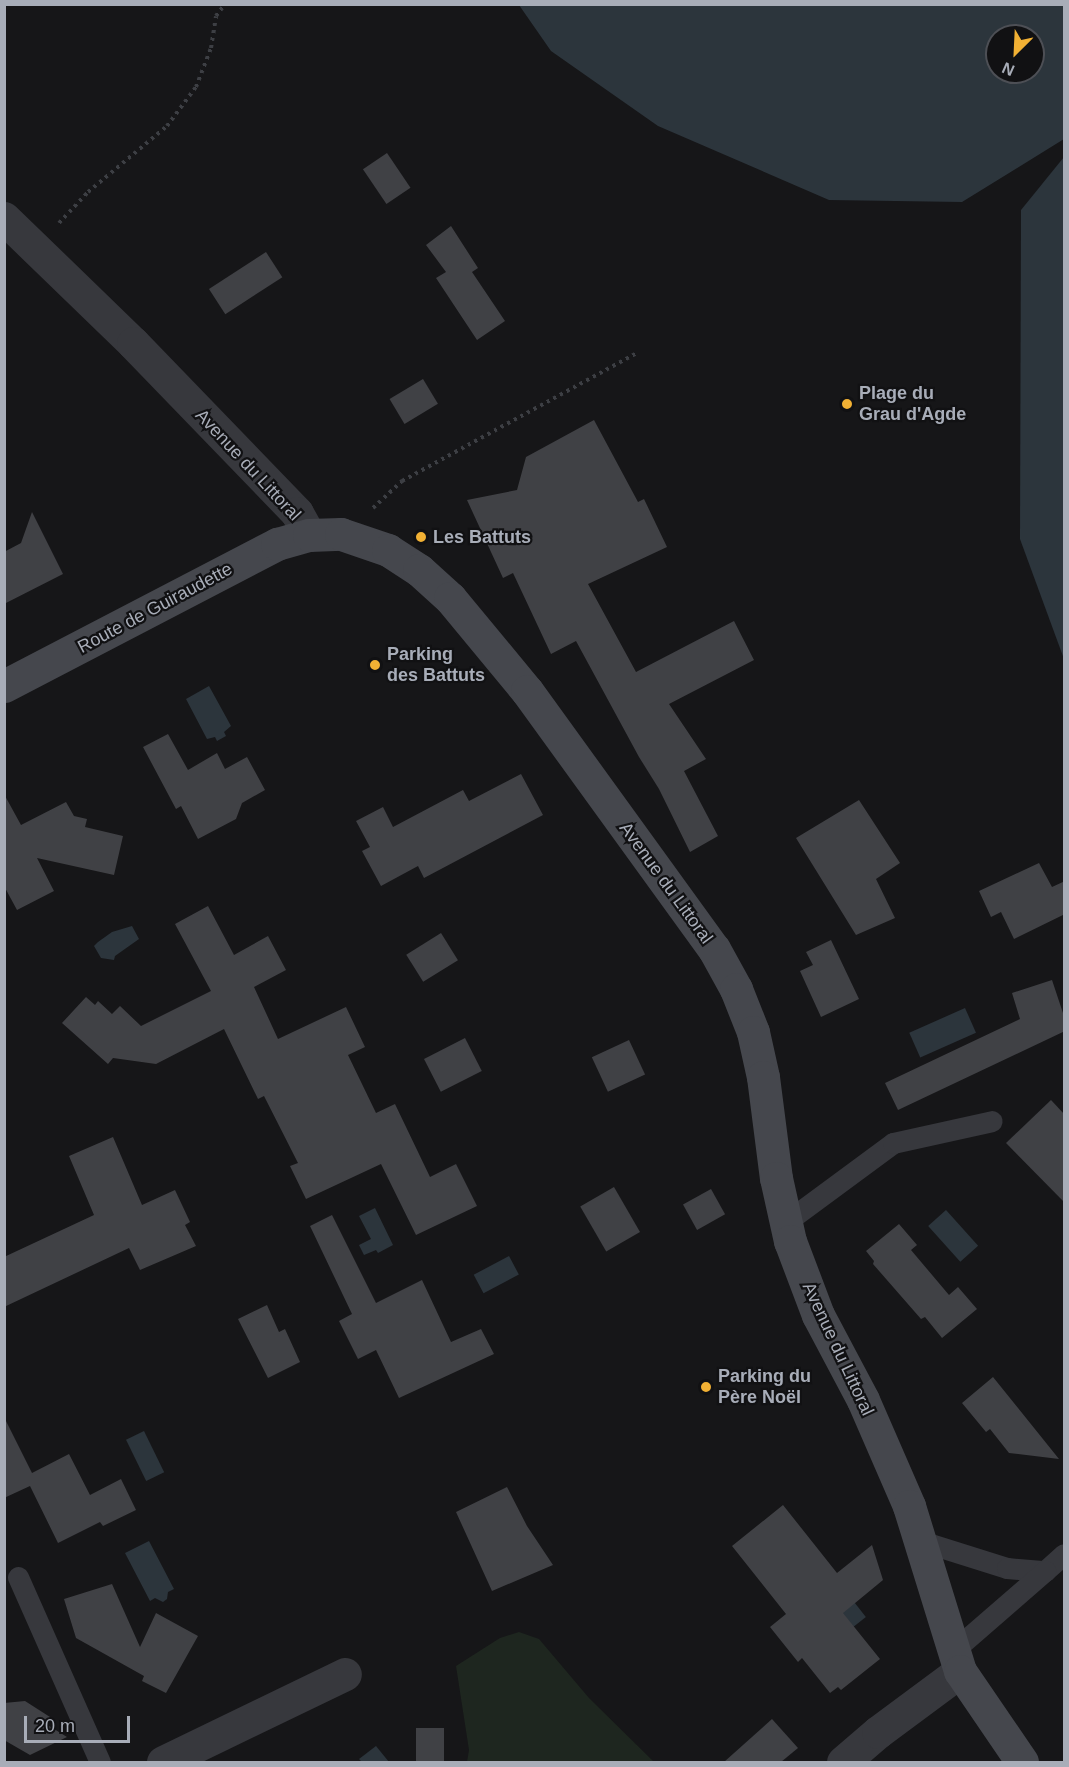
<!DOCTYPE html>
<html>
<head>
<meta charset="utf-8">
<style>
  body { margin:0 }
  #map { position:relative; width:1069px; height:1767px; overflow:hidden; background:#161618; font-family:Helvetica,sans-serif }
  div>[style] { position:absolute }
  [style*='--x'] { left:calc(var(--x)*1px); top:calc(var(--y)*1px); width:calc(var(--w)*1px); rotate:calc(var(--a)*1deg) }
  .green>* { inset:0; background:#1e261f }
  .water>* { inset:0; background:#2c353c; transform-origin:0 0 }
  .building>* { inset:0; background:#404145; transform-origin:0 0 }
  .path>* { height:4px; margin-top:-2px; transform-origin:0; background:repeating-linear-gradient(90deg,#3d3f44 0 3px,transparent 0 7.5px) }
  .lane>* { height:21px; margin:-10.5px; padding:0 10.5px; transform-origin:10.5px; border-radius:10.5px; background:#37383d }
  .street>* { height:33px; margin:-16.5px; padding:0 16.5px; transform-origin:16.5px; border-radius:16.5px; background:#37383d }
  .secondary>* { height:33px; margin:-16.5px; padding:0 16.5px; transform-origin:16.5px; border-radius:16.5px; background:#45474d }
  .dots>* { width:16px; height:16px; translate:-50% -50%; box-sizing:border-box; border:3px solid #111113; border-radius:50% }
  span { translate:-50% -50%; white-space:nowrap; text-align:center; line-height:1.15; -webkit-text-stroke:4.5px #111113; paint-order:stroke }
  .poi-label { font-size:18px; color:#a8adb8; font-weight:700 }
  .left { translate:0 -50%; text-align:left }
  .street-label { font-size:18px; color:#a8adb8 }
  .frame { position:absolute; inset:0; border:6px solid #a8adb8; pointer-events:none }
  .north { position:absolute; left:985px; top:24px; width:60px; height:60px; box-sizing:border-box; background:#111113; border:2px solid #4d4f55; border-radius:50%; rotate:204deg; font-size:16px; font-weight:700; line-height:24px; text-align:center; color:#a8adb8 }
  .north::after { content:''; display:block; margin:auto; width:21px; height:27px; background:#f2b134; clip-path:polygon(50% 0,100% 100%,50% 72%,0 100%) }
  .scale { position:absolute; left:24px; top:1716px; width:106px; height:27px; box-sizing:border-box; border:3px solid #a8adb8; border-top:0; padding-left:8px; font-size:18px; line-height:21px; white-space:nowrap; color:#a8adb8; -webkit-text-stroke:4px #111113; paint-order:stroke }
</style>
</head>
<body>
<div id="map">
  <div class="green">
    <i style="clip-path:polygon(519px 1632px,539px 1639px,589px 1698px,654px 1762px,467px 1762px,469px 1750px,456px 1666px,500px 1638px)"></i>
  </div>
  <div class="water">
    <i style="clip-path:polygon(evenodd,519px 5px,1064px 5px,1064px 139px,962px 202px,829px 200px,658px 126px,551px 51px,519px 5px,997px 36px,1033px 36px,1033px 72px,997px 72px,997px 36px)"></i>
    <i style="clip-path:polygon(1064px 157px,1064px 659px,1020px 539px,1021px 210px)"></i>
    <i style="clip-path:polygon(209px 686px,231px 726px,224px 732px,226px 736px,217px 741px,215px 737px,207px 739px,186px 699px)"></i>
    <i style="clip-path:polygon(132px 926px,139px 939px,115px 956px,114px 960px,101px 958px,94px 946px,98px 942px,112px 932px)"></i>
    <i style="left:965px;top:1008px;width:27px;height:61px;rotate:66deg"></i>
    <i style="clip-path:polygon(375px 1208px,393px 1245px,378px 1253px,376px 1250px,364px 1255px,359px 1245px,371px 1239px,359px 1216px)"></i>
    <i style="left:946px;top:1210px;width:48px;height:24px;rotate:48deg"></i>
    <i style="left:509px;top:1256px;width:21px;height:40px;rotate:62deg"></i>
    <i style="left:144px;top:1431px;width:46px;height:20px;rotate:64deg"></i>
    <i style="clip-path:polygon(149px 1541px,174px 1589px,168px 1592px,167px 1599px,163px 1602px,155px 1598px,150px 1601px,125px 1553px)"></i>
    <i style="left:840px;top:1584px;width:42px;height:16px;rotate:52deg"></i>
    <i style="clip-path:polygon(376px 1746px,389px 1762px,362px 1762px,359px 1759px)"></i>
  </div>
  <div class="building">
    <i style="left:387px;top:153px;width:42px;height:29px;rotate:56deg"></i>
    <i style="clip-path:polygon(451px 226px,478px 268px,472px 272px,505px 321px,477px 340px,440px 284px,436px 278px,446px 272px,426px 245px)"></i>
    <i style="left:266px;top:252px;width:30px;height:68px;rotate:57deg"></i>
    <i style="left:423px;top:379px;width:29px;height:39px;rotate:59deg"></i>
    <i style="clip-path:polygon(594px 420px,638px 502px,644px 499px,667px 547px,588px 584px,636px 672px,734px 621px,754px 660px,669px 704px,706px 759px,684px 771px,718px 836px,690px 852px,659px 789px,639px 757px,576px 641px,551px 654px,513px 573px,503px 578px,467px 500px,517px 490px,526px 457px)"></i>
    <i style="clip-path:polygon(32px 512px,63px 574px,4px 604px,4px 552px,21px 543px)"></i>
    <i style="clip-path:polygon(168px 734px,188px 770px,217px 753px,225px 769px,247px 757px,265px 790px,242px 803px,236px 819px,198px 839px,181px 806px,176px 809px,143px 747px)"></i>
    <i style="clip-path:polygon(521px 774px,543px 815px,424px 878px,418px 866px,381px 886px,362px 851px,370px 847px,356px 821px,383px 807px,393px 827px,463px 790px,469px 801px)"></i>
    <i style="clip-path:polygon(4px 794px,21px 825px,66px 802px,74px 816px,87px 819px,85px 827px,123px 836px,114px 875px,37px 858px,54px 891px,17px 910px,4px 886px)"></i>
    <i style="clip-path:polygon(859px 800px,900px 863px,876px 879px,895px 918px,856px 935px,796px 838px)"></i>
    <i style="clip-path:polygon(1039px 863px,1052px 887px,1065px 881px,1065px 914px,1014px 939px,1001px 912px,991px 917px,979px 891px)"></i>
    <i style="clip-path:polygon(208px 906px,234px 955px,268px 936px,286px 970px,254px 987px,278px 1039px,346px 1007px,365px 1047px,348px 1055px,376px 1113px,395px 1104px,430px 1177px,456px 1164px,477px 1206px,416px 1235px,381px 1164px,306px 1199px,290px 1166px,298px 1163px,264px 1096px,258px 1099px,224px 1029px,156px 1064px,113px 1058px,108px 1064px,62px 1023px,86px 997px,95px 1005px,98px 1001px,112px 1014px,120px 1006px,141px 1026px,211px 991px,175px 924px)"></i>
    <i style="left:441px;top:933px;width:32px;height:41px;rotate:58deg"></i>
    <i style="clip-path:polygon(831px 940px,859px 999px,821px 1017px,800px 971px,813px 965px,806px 952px)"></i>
    <i style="clip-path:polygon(1052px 980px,1065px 1019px,1065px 1031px,898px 1110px,885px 1083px,1020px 1019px,1012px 993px)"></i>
    <i style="left:465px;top:1038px;width:37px;height:46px;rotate:63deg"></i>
    <i style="left:629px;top:1040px;width:38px;height:41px;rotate:65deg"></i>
    <i style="clip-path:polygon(1051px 1100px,1065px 1115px,1065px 1203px,1006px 1143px)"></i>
    <i style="clip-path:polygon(113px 1137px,142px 1205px,175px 1190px,190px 1222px,185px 1225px,196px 1246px,140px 1270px,129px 1248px,4px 1307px,4px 1257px,94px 1215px,69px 1156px)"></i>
    <i style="left:614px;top:1187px;width:52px;height:39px;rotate:60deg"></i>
    <i style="left:711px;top:1189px;width:29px;height:32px;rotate:61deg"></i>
    <i style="clip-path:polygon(332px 1215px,376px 1303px,422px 1280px,451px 1342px,481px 1329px,494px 1354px,399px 1398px,376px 1350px,358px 1359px,339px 1321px,352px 1314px,310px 1226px)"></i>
    <i style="clip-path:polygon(899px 1224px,917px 1245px,911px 1250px,949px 1295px,958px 1287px,977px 1309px,942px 1338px,925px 1317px,921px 1319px,873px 1264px,874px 1261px,866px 1251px)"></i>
    <i style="clip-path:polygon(267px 1305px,279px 1332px,285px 1329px,300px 1362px,268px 1378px,238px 1319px)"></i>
    <i style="clip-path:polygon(993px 1377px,1059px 1459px,1009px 1453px,990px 1429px,986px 1432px,962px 1403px)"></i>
    <i style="clip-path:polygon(4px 1417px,32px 1473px,69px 1454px,90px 1495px,121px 1479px,136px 1510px,103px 1526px,100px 1522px,58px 1543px,30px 1486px,4px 1498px)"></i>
    <i style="clip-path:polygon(507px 1487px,527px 1526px,553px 1565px,492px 1591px,456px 1512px)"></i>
    <i style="clip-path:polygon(783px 1505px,837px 1573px,872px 1545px,883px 1580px,843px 1613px,880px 1659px,841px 1690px,838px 1687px,830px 1693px,802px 1658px,798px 1662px,770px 1627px,786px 1614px,732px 1546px)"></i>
    <i style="clip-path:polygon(112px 1584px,140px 1647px,156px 1613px,198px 1636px,166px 1693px,142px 1681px,144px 1676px,76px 1638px,64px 1599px)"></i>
    <i style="clip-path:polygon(25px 1701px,50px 1717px,46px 1724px,67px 1737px,30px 1755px,4px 1740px,4px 1703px)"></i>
    <i style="clip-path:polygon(772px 1719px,798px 1748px,781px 1762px,724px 1762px)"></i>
    <i style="left:416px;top:1728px;width:28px;height:34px"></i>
  </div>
  <div class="path">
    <i style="--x:59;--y:223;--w:42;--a:-46.9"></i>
    <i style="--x:88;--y:192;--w:103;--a:-39.9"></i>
    <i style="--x:167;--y:126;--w:49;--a:-53.4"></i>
    <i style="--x:196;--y:87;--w:42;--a:-69"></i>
    <i style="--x:211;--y:48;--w:32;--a:-81"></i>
    <i style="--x:216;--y:16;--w:15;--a:-53"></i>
    <i style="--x:373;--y:508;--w:40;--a:-43"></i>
    <i style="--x:402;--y:481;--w:268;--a:-28.6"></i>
  </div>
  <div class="lane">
    <i style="--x:786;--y:1222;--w:133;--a:-36.4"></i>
    <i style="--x:893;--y:1143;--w:101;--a:-12.5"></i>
    <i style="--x:921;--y:1541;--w:90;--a:17.4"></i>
    <i style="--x:1007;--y:1568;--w:38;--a:5"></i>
    <i style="--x:1045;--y:1571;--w:25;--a:-42"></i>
    <i style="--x:18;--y:1577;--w:202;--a:66.1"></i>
    <i style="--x:954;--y:1650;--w:121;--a:-41"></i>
  </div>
  <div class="street">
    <i style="--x:4;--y:218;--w:180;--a:44.1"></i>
    <i style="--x:133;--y:343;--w:236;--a:46"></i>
    <i style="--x:297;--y:513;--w:25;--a:61"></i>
    <i style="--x:163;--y:1762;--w:202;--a:-25.8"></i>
    <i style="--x:843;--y:1762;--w:46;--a:-40.6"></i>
    <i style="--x:878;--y:1732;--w:102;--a:-36.6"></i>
  </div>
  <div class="secondary">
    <i style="--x:4;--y:686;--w:308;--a:-27.5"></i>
    <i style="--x:277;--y:544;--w:33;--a:-16"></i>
    <i style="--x:309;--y:535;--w:32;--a:-2"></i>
    <i style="--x:341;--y:534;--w:50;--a:18.8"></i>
    <i style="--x:388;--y:550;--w:37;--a:33"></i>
    <i style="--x:419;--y:570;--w:42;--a:42.1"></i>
    <i style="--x:450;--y:598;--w:121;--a:50.4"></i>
    <i style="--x:527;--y:691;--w:319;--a:54.1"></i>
    <i style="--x:714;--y:949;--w:46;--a:61.2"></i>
    <i style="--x:736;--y:989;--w:46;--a:68.4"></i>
    <i style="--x:753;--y:1032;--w:46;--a:77.5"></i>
    <i style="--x:763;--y:1077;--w:102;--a:82.7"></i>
    <i style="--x:776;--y:1178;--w:65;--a:77.5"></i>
    <i style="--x:790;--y:1241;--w:79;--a:69.3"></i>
    <i style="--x:818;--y:1315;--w:96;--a:62.1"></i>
    <i style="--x:863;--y:1400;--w:116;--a:66.5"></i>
    <i style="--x:909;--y:1506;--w:173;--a:72.8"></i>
    <i style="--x:960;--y:1671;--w:110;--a:55.7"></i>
  </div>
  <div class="dots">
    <i style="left:847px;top:404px;background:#f2b134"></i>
    <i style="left:421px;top:537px;background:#f2b134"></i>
    <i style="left:375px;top:665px;background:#f2b134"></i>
    <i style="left:706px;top:1387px;background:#f2b134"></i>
  </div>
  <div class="poi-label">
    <span class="left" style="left:859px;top:404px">Plage du<br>Grau d'Agde</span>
    <span class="left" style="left:433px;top:537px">Les Battuts</span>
    <span class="left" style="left:387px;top:665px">Parking<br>des Battuts</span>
    <span class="left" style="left:718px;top:1387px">Parking du<br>Père Noël</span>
  </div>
  <div class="street-label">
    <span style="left:248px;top:465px;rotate:47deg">Avenue du Littoral</span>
    <span style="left:155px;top:608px;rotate:-28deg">Route de Guiraudette</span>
    <span style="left:666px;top:883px;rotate:54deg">Avenue du Littoral</span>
    <span style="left:838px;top:1349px;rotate:65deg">Avenue du Littoral</span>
  </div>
  <div class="frame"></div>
  <div class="north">N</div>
  <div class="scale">20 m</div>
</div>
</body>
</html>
